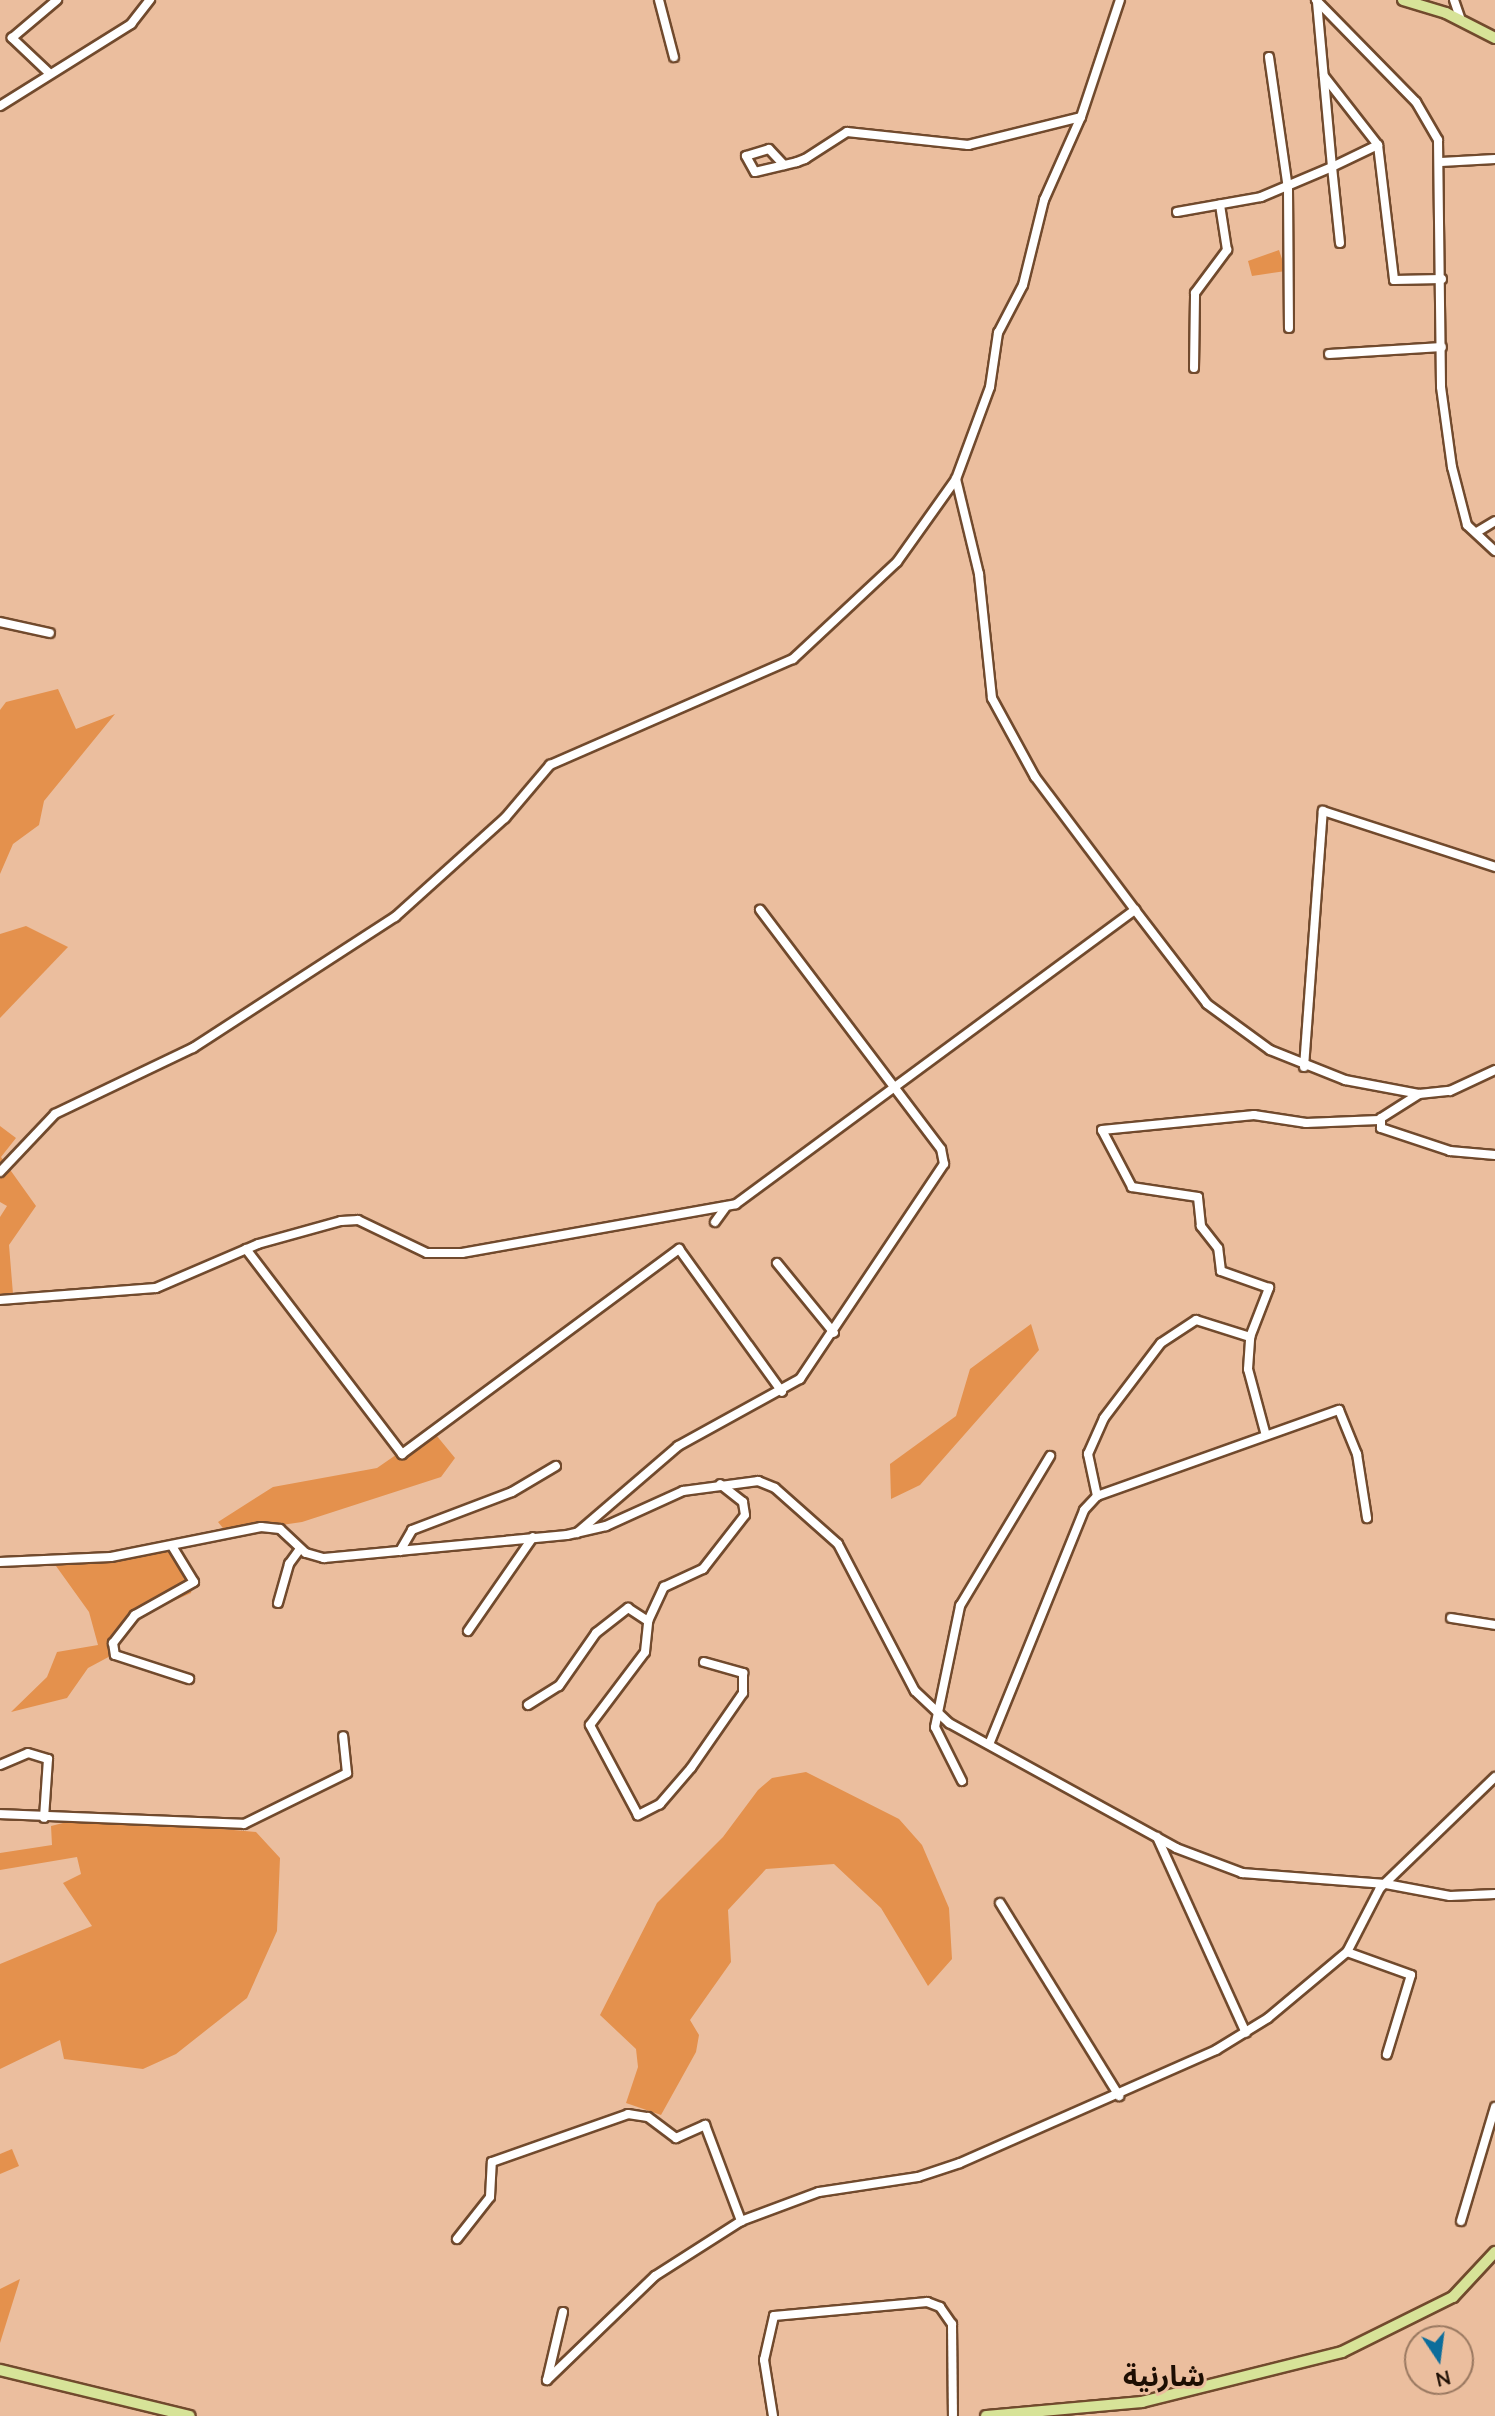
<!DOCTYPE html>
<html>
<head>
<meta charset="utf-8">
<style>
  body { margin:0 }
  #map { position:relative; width:1495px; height:2416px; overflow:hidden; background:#ebbe9e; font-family:Lato,"Noto Sans Arabic",sans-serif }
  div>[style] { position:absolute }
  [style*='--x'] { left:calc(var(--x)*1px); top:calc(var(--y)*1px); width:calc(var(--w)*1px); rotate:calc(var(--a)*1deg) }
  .green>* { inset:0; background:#e4914d }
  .roads { filter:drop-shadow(2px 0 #714a2d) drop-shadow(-2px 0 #714a2d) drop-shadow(0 2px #714a2d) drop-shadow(0 -2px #714a2d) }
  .minor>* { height:8px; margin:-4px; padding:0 4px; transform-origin:4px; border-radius:4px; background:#fff }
  .major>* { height:10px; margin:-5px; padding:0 5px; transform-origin:5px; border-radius:5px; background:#d7e398 }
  span { translate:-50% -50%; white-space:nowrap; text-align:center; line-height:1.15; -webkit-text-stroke:6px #ebbe9e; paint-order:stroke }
  .quarter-label { font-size:28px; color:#1d0e03; font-weight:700 }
  .north { position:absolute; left:1404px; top:2325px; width:70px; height:70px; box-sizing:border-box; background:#ebbe9e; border:2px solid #997860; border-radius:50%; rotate:167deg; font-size:19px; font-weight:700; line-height:28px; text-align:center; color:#1d0e03 }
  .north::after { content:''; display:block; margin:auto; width:24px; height:32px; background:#0c6d9b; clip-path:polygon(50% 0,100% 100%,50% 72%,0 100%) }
</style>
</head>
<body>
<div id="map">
  <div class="green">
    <i style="clip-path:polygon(1279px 250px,1286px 271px,1252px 276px,1248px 261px)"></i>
    <i style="clip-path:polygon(58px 689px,76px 729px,115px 714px,44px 801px,39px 825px,13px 844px,0 874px,0 710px,6px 702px)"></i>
    <i style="clip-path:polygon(26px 926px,68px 947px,0 1018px,0 934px)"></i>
    <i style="clip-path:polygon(0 1126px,16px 1138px,1px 1157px,36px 1206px,9px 1245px,13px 1294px,0 1306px,0 1217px,7px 1206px,0 1202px)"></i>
    <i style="clip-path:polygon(1031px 1324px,1039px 1350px,920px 1485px,891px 1499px,890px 1464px,956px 1416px,970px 1369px)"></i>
    <i style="clip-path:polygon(432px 1430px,455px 1458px,441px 1477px,302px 1522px,227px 1533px,218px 1522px,273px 1487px,377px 1468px)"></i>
    <i style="clip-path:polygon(176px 1546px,193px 1583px,191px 1593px,131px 1620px,116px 1653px,88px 1668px,67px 1698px,11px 1712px,47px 1677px,57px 1652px,98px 1645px,89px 1612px,56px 1566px,26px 1559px)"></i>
    <i style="clip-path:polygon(806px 1772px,899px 1819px,922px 1845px,949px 1908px,952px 1959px,928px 1986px,881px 1908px,834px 1864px,766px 1869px,728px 1910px,731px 1962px,690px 2020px,699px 2035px,696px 2052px,661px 2115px,626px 2103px,638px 2067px,636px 2049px,600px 2015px,657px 1903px,723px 1837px,758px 1790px,772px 1778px)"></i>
    <i style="clip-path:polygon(87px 1817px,256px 1832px,280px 1858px,277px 1931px,247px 1998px,176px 2054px,143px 2069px,64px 2059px,60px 2040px,0 2069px,0 1964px,92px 1926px,63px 1883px,81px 1874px,77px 1857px,0 1870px,0 1853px,52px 1845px,51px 1826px)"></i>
    <i style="clip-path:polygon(12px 2149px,19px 2166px,0 2174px,0 2154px)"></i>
    <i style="clip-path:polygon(20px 2279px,0 2343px,0 2289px)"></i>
  </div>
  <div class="roads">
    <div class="minor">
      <i style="--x:659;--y:0;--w:59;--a:75.3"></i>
      <i style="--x:1316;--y:0;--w:143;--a:45.6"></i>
      <i style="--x:1416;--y:102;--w:44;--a:59.9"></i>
      <i style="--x:1438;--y:140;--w:247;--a:89.3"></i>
      <i style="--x:1441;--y:387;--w:81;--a:82.2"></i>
      <i style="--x:1452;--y:467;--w:60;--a:75.5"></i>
      <i style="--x:1467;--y:525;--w:38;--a:43"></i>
      <i style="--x:1454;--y:0;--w:21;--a:71"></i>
      <i style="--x:1269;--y:57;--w:133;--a:81.8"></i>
      <i style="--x:1288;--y:189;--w:139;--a:89.6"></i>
      <i style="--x:48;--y:72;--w:50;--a:-136.6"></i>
      <i style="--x:12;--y:38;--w:59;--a:-40.2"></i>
      <i style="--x:1324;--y:76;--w:88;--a:52"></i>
      <i style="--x:1378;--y:145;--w:136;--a:83.2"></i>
      <i style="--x:1394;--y:280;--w:48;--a:-1.2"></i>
      <i style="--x:0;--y:106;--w:155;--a:-32"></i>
      <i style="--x:131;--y:24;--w:31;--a:-52"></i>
      <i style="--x:1441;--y:162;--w:54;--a:-3.2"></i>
      <i style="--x:784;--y:165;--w:22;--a:-133"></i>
      <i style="--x:769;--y:149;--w:24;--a:163"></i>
      <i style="--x:746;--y:156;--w:18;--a:61"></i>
      <i style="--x:755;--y:172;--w:43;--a:-13.4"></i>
      <i style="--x:797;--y:162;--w:9;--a:-21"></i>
      <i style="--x:805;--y:159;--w:50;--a:-32.7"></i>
      <i style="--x:847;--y:132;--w:122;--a:6.1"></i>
      <i style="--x:968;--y:145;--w:116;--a:-13.9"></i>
      <i style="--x:1177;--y:212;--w:85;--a:-10.1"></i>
      <i style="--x:1261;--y:197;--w:77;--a:-22.9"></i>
      <i style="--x:1332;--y:167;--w:166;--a:-95.2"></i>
      <i style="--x:1340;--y:243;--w:76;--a:-96"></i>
      <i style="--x:1332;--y:167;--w:51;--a:-25.6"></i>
      <i style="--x:1329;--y:354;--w:113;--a:-3.5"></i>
      <i style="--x:1194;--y:368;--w:75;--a:-89.2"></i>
      <i style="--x:1195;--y:293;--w:54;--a:-53.3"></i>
      <i style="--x:1227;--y:250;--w:46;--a:-98.8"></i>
      <i style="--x:1477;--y:532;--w:21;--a:-31"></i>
      <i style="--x:0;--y:622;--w:51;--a:12.4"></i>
      <i style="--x:1135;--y:910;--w:118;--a:52.5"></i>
      <i style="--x:1207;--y:1004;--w:78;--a:36.1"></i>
      <i style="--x:1270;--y:1050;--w:81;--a:21.8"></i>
      <i style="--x:1345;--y:1080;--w:75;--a:10.7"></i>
      <i style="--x:1419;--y:1094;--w:45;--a:147.7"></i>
      <i style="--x:1381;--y:1118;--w:10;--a:90"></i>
      <i style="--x:1381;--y:1128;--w:73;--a:18.4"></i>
      <i style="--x:1450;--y:1151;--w:45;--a:5.1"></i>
      <i style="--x:1304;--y:1067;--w:257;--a:-85.8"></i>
      <i style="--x:1323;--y:811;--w:181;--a:18"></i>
      <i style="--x:1419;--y:1094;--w:31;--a:-6"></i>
      <i style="--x:1450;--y:1091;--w:50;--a:-25"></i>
      <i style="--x:0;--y:1172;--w:80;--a:-46.5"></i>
      <i style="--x:55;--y:1114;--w:153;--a:-25.6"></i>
      <i style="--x:193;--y:1048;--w:241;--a:-33"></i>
      <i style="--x:395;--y:917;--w:148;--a:-42"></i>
      <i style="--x:505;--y:818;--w:70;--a:-49.7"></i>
      <i style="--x:550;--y:765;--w:265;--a:-23.6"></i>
      <i style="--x:793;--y:659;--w:142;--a:-43"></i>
      <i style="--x:897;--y:562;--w:102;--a:-54.6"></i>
      <i style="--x:956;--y:479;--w:98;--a:-69.7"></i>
      <i style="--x:990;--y:387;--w:55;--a:-81.6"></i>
      <i style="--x:998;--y:333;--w:54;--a:-62.5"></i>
      <i style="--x:1023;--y:285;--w:88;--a:-76.1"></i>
      <i style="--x:1044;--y:200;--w:91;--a:-66"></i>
      <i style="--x:1081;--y:117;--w:123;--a:-71.6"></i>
      <i style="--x:715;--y:1222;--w:19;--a:-54"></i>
      <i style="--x:246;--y:1249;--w:258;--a:52.7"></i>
      <i style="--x:402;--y:1454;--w:345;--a:-36.5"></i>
      <i style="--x:679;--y:1249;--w:176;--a:54.2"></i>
      <i style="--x:777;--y:1263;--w:90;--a:50.8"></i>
      <i style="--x:0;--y:1300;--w:156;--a:-4.4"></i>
      <i style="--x:156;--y:1288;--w:111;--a:-23.3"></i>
      <i style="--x:258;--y:1244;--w:86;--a:-15.5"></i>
      <i style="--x:341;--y:1221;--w:17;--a:-3"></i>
      <i style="--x:358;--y:1220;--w:76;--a:25.6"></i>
      <i style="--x:427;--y:1253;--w:35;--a:0"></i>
      <i style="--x:462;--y:1253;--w:278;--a:-10.1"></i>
      <i style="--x:736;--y:1204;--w:496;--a:-36.4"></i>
      <i style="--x:1135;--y:910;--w:166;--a:-126.9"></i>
      <i style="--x:1035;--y:777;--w:90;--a:-118.6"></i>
      <i style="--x:992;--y:698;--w:125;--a:-96"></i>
      <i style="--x:979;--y:574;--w:98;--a:-103.6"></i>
      <i style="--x:1265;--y:1432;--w:65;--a:-105.1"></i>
      <i style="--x:1248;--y:1369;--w:32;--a:-86"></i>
      <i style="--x:1250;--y:1337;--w:53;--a:-68.8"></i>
      <i style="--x:1269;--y:1288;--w:51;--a:-160.5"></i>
      <i style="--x:1221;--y:1271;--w:23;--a:-97"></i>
      <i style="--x:1218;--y:1248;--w:28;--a:-128"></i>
      <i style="--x:1201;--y:1226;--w:29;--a:-96"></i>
      <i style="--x:1198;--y:1197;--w:67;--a:-171.4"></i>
      <i style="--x:1132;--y:1187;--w:64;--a:-117.8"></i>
      <i style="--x:1102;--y:1130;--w:153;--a:-5.6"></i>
      <i style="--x:1254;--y:1115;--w:53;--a:8.7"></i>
      <i style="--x:1306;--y:1123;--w:73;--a:-2.4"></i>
      <i style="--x:1097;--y:1496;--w:43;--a:-102.1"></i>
      <i style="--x:1088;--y:1454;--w:39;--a:-66"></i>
      <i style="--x:1104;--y:1418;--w:94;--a:-52.8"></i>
      <i style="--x:1161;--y:1343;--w:42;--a:-33.3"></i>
      <i style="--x:1196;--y:1320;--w:57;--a:17.5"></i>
      <i style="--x:577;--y:1533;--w:133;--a:-40.7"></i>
      <i style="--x:678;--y:1446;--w:139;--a:-28.8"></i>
      <i style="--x:800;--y:1379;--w:259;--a:-56.2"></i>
      <i style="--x:944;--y:1164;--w:15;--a:-101"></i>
      <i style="--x:941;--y:1149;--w:300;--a:-127.1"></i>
      <i style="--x:172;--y:1546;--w:42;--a:58.6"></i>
      <i style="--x:194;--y:1582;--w:68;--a:150.8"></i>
      <i style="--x:135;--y:1615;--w:36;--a:128"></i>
      <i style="--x:113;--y:1643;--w:12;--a:81"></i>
      <i style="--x:115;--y:1655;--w:78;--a:18"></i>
      <i style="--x:400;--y:1551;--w:24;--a:-60"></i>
      <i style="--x:412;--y:1530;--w:107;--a:-20.8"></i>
      <i style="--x:512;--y:1492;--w:51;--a:-30.6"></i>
      <i style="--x:0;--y:1562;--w:111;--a:-2.6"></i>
      <i style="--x:111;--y:1557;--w:153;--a:-11.3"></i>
      <i style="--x:261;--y:1527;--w:19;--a:6"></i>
      <i style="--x:280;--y:1529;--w:35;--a:43"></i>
      <i style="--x:306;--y:1553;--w:19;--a:16"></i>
      <i style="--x:324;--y:1558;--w:244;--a:-5.4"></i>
      <i style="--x:567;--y:1535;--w:40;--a:-13"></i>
      <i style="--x:606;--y:1526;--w:85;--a:-24.4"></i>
      <i style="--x:683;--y:1491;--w:76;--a:-7.6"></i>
      <i style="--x:758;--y:1481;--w:18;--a:22"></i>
      <i style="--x:775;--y:1488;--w:84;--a:41.6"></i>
      <i style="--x:838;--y:1544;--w:166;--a:62.4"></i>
      <i style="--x:915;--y:1691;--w:47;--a:43.3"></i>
      <i style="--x:949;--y:1723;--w:259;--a:28.8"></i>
      <i style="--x:1176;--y:1848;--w:71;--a:20.7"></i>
      <i style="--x:1242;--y:1873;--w:144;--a:4.4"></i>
      <i style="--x:1386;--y:1884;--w:65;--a:10.6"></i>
      <i style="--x:1450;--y:1896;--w:45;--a:-2.5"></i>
      <i style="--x:278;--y:1603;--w:41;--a:-74.2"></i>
      <i style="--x:289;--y:1564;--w:19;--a:-54"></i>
      <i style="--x:1451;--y:1618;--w:45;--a:9"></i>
      <i style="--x:468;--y:1631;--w:114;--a:-55.3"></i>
      <i style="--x:704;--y:1662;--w:41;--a:15.8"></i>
      <i style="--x:743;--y:1673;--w:20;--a:90"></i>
      <i style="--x:743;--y:1693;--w:91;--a:124.7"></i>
      <i style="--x:691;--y:1768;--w:48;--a:130.7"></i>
      <i style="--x:660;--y:1804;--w:25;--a:153"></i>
      <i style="--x:638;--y:1815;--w:102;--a:-118.1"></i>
      <i style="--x:590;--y:1725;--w:91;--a:-53"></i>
      <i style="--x:645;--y:1652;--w:31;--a:-84"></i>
      <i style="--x:648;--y:1621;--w:38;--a:-65"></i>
      <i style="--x:664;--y:1587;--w:43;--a:-24.8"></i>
      <i style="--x:703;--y:1569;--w:68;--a:-52.1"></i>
      <i style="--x:745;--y:1515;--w:13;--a:-99"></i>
      <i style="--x:743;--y:1502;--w:29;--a:-142"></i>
      <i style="--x:528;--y:1705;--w:36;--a:-32"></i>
      <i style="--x:559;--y:1686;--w:65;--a:-55.1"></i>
      <i style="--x:596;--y:1633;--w:41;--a:-38"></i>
      <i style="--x:628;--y:1608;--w:24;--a:33"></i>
      <i style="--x:990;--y:1742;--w:250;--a:-67.9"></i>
      <i style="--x:1084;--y:1510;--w:19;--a:-47"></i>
      <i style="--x:1097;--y:1496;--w:257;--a:-19.6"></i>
      <i style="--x:1339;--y:1410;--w:48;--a:67.8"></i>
      <i style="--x:1357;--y:1454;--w:65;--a:81.1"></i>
      <i style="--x:0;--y:1765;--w:30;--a:-23"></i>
      <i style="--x:28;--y:1753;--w:21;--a:17"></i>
      <i style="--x:48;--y:1759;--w:59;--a:93.9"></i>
      <i style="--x:962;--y:1781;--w:60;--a:-116.6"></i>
      <i style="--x:935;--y:1727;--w:124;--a:-78.3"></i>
      <i style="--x:960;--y:1606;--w:175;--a:-59"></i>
      <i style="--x:0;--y:1814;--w:244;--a:2.3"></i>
      <i style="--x:244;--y:1824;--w:115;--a:-26.3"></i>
      <i style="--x:347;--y:1773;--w:37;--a:-96"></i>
      <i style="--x:1157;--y:1837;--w:215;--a:65.6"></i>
      <i style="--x:1000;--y:1903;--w:227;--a:58.3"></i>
      <i style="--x:1347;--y:1952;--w:68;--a:19.8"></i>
      <i style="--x:1411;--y:1975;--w:83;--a:106.9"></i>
      <i style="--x:1461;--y:2221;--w:119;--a:-73.4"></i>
      <i style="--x:457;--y:2239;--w:53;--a:-51.8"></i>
      <i style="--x:490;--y:2197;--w:35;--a:-87"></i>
      <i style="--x:492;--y:2162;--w:144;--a:-19.4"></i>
      <i style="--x:628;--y:2114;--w:20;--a:9"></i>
      <i style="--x:648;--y:2117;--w:35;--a:37"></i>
      <i style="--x:676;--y:2138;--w:32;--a:-24"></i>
      <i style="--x:705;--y:2125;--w:103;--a:69.4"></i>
      <i style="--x:563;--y:2312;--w:70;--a:103.2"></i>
      <i style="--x:547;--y:2380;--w:150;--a:-43.9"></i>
      <i style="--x:655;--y:2276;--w:102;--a:-32.6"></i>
      <i style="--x:741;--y:2221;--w:83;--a:-20.4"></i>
      <i style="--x:819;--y:2192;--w:100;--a:-8.6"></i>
      <i style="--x:918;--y:2177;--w:44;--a:-18.4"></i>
      <i style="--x:960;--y:2163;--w:280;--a:-23.8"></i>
      <i style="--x:1216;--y:2050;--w:61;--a:-31.6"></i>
      <i style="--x:1268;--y:2018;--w:103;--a:-39.9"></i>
      <i style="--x:1347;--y:1952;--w:72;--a:-62.7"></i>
      <i style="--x:1380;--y:1888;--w:160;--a:-44"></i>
      <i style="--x:773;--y:2416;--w:57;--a:-99.1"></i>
      <i style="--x:764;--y:2360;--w:45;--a:-77.2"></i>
      <i style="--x:774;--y:2316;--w:154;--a:-5.2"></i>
      <i style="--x:927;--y:2302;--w:14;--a:21"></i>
      <i style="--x:940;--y:2307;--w:21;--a:55"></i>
      <i style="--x:952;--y:2324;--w:92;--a:89.4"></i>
    </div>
    <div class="major">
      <i style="--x:1403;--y:0;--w:45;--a:16.8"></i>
      <i style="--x:1446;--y:13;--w:55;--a:27"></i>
      <i style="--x:0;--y:2370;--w:195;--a:13.6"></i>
      <i style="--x:986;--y:2416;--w:157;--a:-5.1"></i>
      <i style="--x:1142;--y:2402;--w:206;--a:-14"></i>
      <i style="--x:1342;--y:2352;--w:124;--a:-26.4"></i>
      <i style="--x:1453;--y:2297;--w:62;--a:-47"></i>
    </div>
  </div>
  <div class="quarter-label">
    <span style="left:1164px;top:2375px">شارنية</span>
  </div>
  <div class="north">N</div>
</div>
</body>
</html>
